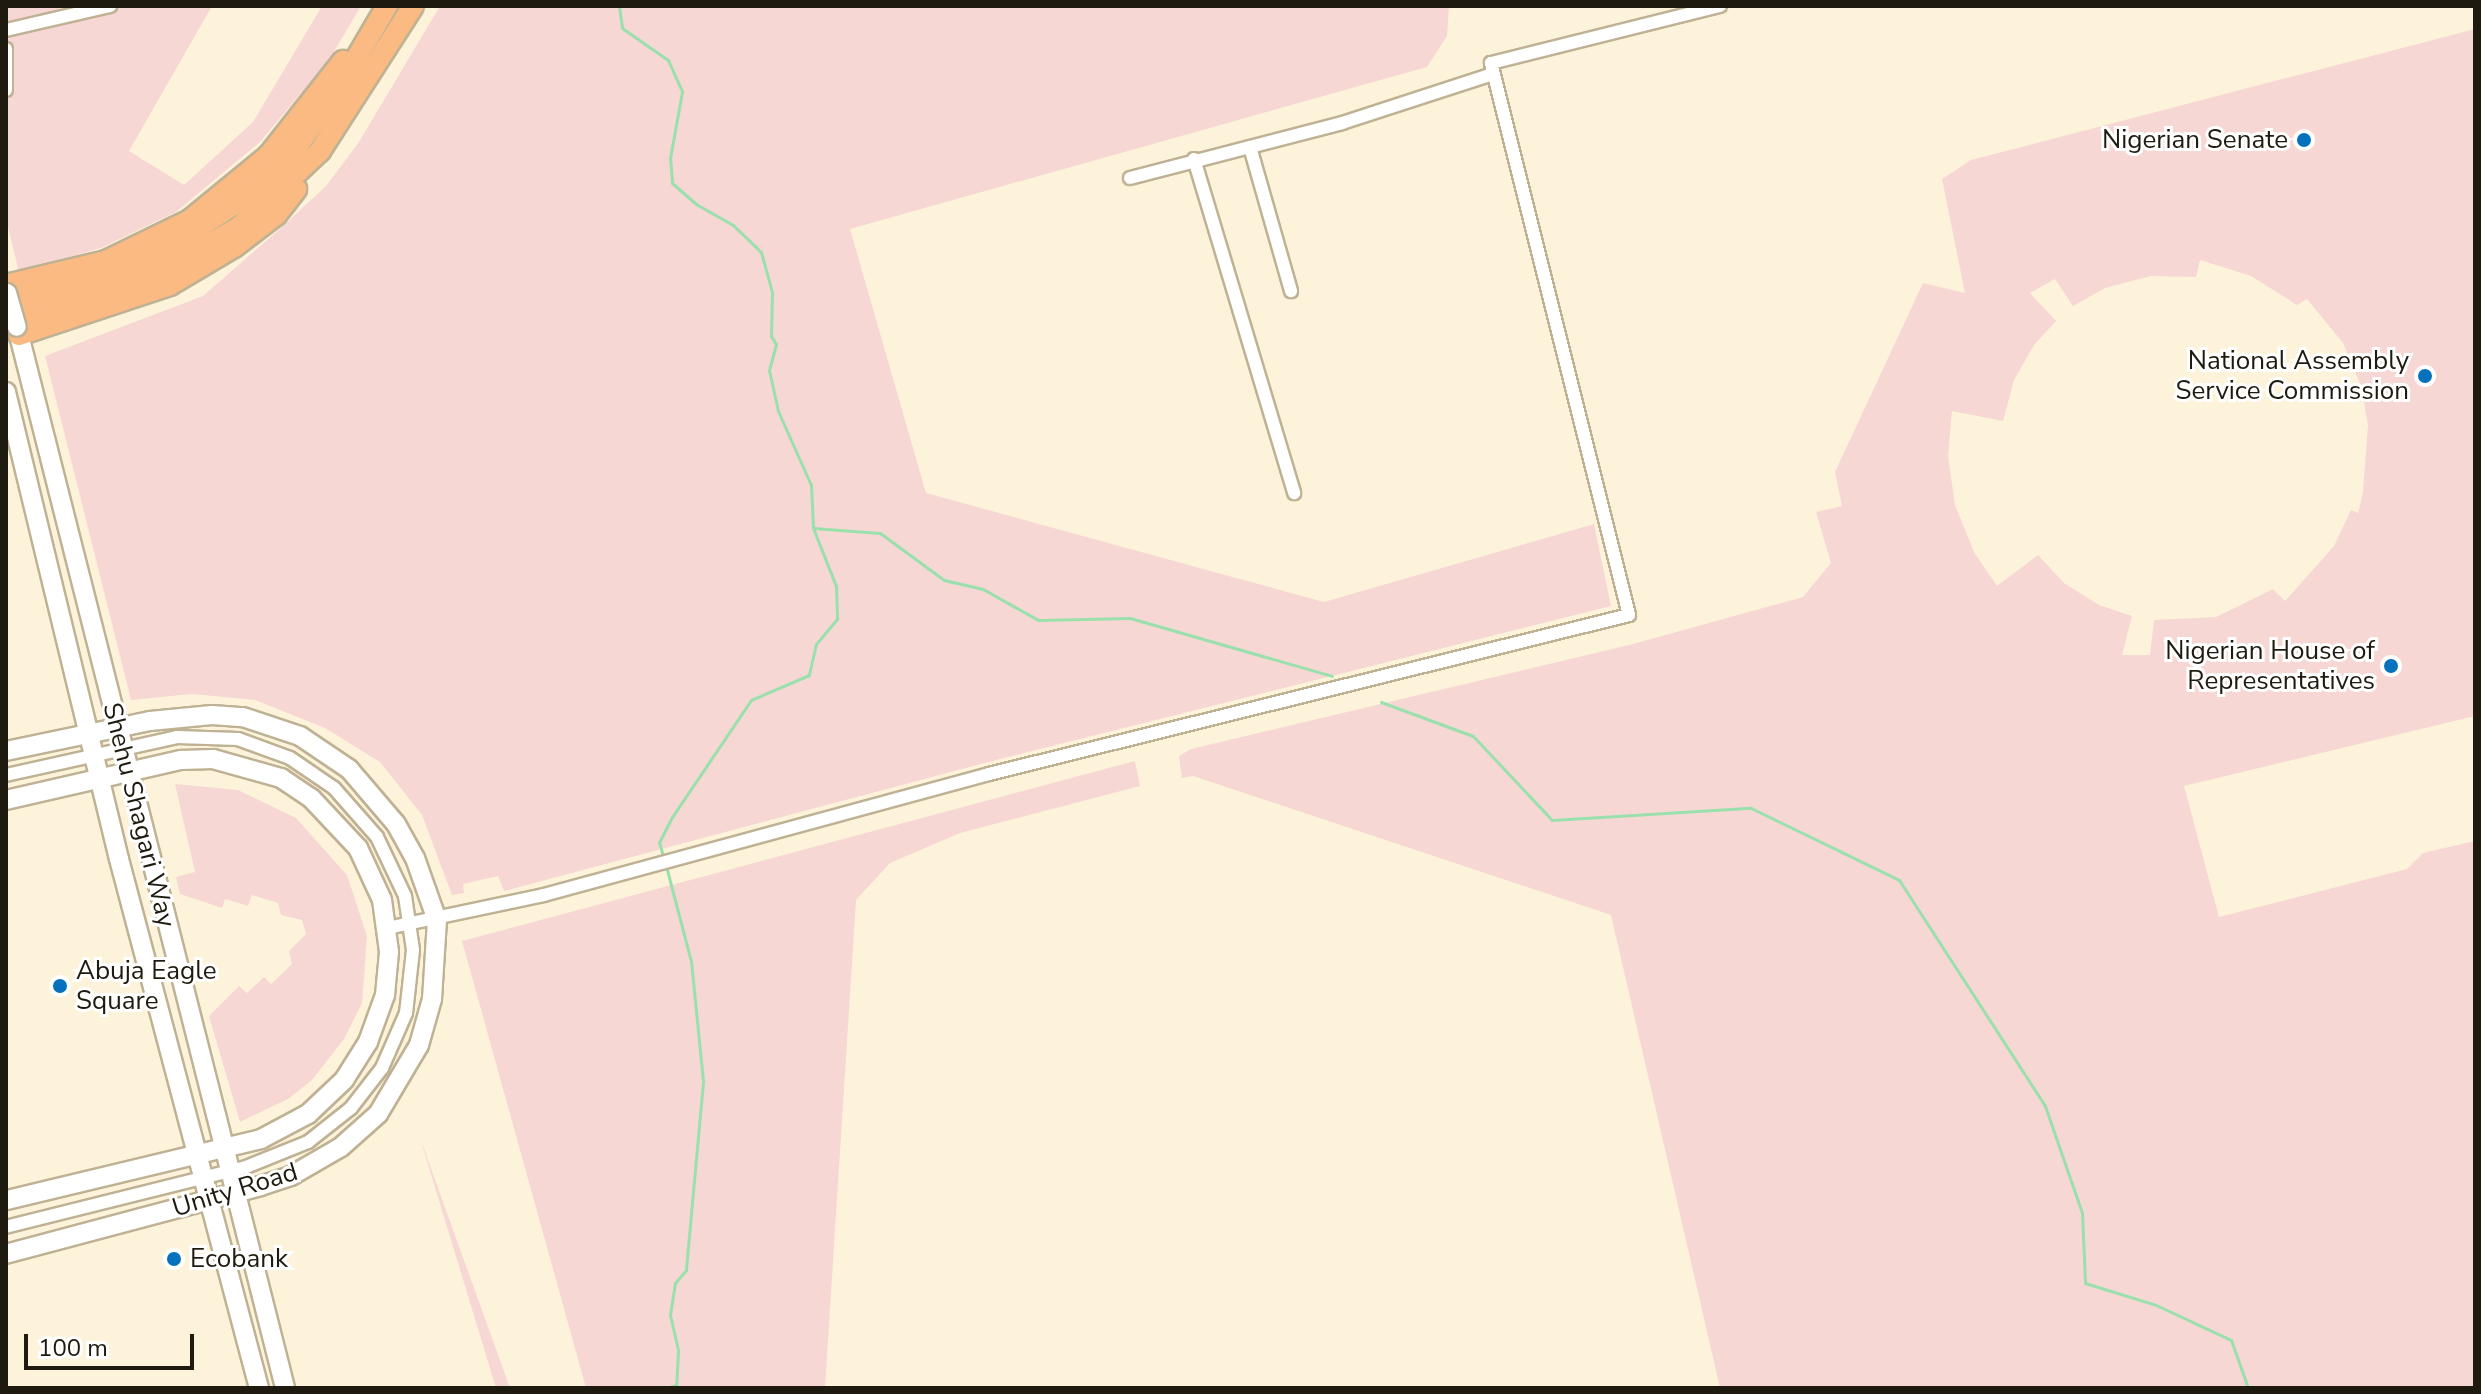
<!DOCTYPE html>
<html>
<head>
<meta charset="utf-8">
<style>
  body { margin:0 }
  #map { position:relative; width:2481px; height:1394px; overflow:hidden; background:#fdf3da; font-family:"Nunito Sans",sans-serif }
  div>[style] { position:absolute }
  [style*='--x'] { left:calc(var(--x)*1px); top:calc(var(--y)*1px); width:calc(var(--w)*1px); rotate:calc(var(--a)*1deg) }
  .green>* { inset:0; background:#f7d7d4 }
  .stream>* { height:3px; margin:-1.5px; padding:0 1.5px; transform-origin:1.5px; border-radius:1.5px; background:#99e0ac }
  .roads { filter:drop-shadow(2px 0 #bfb294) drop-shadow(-2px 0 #bfb294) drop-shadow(0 2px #bfb294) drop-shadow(0 -2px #bfb294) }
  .street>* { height:12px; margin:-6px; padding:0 6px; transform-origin:6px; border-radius:6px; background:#fff }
  .secondary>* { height:18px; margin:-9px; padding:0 9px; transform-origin:9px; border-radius:9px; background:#fff }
  .primary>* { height:20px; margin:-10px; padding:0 10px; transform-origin:10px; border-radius:10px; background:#fbba82 }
  .bridges { filter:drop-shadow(2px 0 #bfb294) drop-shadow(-2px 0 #bfb294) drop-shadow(0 2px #bfb294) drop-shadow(0 -2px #bfb294) }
  .secondary-bridge>* { height:18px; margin:-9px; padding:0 9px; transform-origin:9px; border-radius:9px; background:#fff }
  .dots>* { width:22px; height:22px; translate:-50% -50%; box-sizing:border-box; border:4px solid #fff; border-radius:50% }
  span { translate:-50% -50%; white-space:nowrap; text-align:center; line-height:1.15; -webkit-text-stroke:6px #fff; paint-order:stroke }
  .poi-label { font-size:26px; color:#1f1a0f }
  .right { translate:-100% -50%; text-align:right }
  .left { translate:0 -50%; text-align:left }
  .street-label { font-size:26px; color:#1f1a0f }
  .frame { position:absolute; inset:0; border:8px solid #1f1a0f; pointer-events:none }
  .scale { position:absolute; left:24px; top:1334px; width:170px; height:36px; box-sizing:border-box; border:4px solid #1f1a0f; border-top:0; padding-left:10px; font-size:24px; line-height:28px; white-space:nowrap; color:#1f1a0f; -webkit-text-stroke:6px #fff; paint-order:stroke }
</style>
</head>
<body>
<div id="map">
  <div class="green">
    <i style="clip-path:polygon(6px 6px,212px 6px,129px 151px,184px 185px,253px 122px,322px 6px,361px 6px,329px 60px,260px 142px,176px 212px,101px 248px,19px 272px,6px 219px)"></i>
    <i style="clip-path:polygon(440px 6px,1449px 6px,1447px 36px,1427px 67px,850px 229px,926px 493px,1324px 602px,1594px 524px,1611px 606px,996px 760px,504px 891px,498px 876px,463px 884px,464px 893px,452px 895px,422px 815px,380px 762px,325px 728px,255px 700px,192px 694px,131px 700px,45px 356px,203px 296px,283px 226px,326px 186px,359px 142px)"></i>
    <i style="clip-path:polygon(evenodd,2475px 29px,2475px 716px,2184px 786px,2219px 917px,2407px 869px,2423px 853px,2475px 841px,2475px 1388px,1720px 1388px,1611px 915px,1193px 776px,1182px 778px,1179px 756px,1191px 749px,1633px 644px,1803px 597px,1831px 563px,1816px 512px,1842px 506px,1835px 472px,1923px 283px,1965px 293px,1942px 179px,1971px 160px,2475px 29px,2200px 260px,2251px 276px,2297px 305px,2307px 299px,2343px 343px,2361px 386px,2368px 425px,2363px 493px,2358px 513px,2351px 510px,2334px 546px,2285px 601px,2273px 589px,2216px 617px,2154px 620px,2150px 655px,2122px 655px,2132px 616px,2099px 605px,2064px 583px,2038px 555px,1997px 586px,1974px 552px,1955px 505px,1948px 456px,1952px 411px,2003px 421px,2014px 380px,2034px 345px,2056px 321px,2030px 293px,2055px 279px,2073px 306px,2105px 288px,2151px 276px,2196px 277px,2200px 260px)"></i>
    <i style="clip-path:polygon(1135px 761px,1140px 786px,960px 833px,890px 863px,856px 900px,825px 1388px,586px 1388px,462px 941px)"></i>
    <i style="clip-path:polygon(175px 784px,238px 790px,296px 818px,347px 875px,367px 936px,362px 1003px,344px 1039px,312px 1080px,288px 1099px,240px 1122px,209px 1016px,239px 986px,247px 993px,264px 977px,271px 984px,292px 964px,289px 951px,306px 934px,302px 920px,281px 915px,278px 903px,252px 895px,248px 906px,225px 899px,222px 908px,180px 894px,176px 877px,195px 872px)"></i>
    <i style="clip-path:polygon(420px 1138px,510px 1388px,496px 1388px)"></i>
  </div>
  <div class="stream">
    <i style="--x:619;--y:6;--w:22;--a:82"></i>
    <i style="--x:622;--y:28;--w:56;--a:34.8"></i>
    <i style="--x:668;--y:60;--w:35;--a:66"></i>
    <i style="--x:682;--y:92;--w:67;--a:100.3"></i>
    <i style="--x:670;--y:158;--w:25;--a:85"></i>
    <i style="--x:672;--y:183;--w:32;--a:41"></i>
    <i style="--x:696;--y:204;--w:43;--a:29.6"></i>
    <i style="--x:733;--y:225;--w:39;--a:44"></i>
    <i style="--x:761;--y:252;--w:41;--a:74.6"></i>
    <i style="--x:772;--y:292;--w:44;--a:91.3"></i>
    <i style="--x:771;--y:336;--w:9;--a:58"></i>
    <i style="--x:776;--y:344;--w:27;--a:105"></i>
    <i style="--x:769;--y:370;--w:42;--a:77.6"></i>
    <i style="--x:778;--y:411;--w:81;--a:66"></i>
    <i style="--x:811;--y:485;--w:43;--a:87.3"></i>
    <i style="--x:813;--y:528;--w:62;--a:68.4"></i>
    <i style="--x:836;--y:586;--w:33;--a:88"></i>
    <i style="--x:837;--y:619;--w:33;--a:130"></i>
    <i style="--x:816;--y:644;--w:32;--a:103"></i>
    <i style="--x:809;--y:675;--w:63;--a:156.7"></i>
    <i style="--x:751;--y:700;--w:141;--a:124"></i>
    <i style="--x:672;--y:817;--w:28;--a:117"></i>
    <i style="--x:659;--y:842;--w:18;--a:74"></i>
    <i style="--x:813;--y:528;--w:67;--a:4.3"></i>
    <i style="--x:880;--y:533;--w:79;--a:36.3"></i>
    <i style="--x:944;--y:580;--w:40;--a:13"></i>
    <i style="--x:983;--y:589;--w:63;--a:29.4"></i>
    <i style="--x:1038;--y:620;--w:92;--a:-1.2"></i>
    <i style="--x:1130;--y:618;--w:210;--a:16"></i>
    <i style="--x:1381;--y:702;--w:98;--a:20.3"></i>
    <i style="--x:1473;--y:736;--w:115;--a:46.8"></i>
    <i style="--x:1552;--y:820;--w:199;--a:-3.5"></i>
    <i style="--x:1751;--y:808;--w:165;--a:25.9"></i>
    <i style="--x:1899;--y:880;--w:269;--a:57.1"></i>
    <i style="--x:2045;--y:1106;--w:113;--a:70.9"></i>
    <i style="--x:2082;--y:1213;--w:70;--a:87.5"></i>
    <i style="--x:2085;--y:1283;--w:74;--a:17.2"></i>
    <i style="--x:2156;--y:1305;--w:83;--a:25"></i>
    <i style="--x:2231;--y:1340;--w:51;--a:70.5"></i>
    <i style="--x:666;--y:866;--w:98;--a:75.3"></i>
    <i style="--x:691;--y:961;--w:122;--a:84.3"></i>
    <i style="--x:703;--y:1082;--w:189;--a:95.2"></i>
    <i style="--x:686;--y:1270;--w:17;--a:130"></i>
    <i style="--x:675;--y:1283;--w:32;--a:99"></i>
    <i style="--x:670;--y:1315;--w:37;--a:77"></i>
    <i style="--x:678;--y:1351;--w:34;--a:93"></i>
    <i style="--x:676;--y:1385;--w:10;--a:163"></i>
  </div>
  <div class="roads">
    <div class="street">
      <i style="--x:6;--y:30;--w:107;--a:-13"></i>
      <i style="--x:6;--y:49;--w:41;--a:90"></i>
      <i style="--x:1250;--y:147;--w:150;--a:74.1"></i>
      <i style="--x:1194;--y:159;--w:349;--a:73.3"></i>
      <i style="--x:1130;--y:178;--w:219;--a:-14.5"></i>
      <i style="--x:1342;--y:123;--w:159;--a:-18"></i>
      <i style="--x:6;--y:775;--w:175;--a:-12.5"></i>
      <i style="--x:177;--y:737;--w:61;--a:1.9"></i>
      <i style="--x:238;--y:739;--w:55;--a:20.1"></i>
      <i style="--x:290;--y:758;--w:53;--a:34.3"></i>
      <i style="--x:334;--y:788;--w:65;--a:48.7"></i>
      <i style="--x:377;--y:837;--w:65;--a:64.6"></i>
      <i style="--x:405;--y:896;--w:55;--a:81.6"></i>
      <i style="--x:413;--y:950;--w:63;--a:96.3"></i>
      <i style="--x:406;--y:1013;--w:60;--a:113.6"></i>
      <i style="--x:382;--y:1068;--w:51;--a:127.8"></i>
      <i style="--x:351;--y:1108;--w:55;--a:141.7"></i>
      <i style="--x:308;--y:1142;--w:67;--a:158"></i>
      <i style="--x:246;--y:1167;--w:247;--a:166"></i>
      <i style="--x:388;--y:928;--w:159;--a:-11.9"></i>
      <i style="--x:544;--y:895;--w:461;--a:-15.2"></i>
      <i style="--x:989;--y:774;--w:659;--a:-13.95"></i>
      <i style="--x:1629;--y:615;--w:569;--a:-104.04"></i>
      <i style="--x:1491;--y:63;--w:236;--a:-14"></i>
    </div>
    <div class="secondary">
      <i style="--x:17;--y:327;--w:1094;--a:75.82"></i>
      <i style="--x:6;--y:392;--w:480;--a:76.4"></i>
      <i style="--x:119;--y:859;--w:547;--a:75.18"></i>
      <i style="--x:6;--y:751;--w:147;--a:-11.8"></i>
      <i style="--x:150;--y:721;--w:62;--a:-5.5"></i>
      <i style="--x:212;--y:715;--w:31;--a:4"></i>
      <i style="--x:243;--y:717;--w:60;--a:18.4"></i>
      <i style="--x:300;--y:736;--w:59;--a:34"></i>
      <i style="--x:349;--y:769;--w:72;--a:49.5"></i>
      <i style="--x:396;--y:824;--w:39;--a:61"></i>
      <i style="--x:415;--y:858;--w:66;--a:70.5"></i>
      <i style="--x:437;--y:920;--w:79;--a:93.6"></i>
      <i style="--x:432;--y:999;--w:48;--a:105.8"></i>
      <i style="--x:419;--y:1045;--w:80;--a:120.7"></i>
      <i style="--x:378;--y:1114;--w:50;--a:138.3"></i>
      <i style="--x:341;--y:1147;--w:58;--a:149.9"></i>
      <i style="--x:291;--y:1176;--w:32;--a:162"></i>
      <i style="--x:261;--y:1186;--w:264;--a:165.1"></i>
      <i style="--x:6;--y:800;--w:180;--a:-12.9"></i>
      <i style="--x:181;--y:760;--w:32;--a:-2"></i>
      <i style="--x:213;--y:759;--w:71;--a:15.6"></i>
      <i style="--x:281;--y:778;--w:36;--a:34"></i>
      <i style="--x:311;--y:798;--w:69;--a:46.8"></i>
      <i style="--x:358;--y:848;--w:57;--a:65.2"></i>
      <i style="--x:382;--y:900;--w:52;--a:82.3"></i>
      <i style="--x:389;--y:952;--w:43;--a:95.3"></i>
      <i style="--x:385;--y:995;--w:50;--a:109.9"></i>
      <i style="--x:368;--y:1042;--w:45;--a:122.3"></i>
      <i style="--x:344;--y:1080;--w:50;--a:136.6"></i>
      <i style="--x:308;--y:1114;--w:53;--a:152"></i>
      <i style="--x:261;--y:1139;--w:262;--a:166.5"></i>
    </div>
    <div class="primary">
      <i style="--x:6;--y:285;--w:103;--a:-13.5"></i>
      <i style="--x:106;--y:261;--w:93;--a:-26"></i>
      <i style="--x:190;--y:220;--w:102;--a:-39.4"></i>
      <i style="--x:269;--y:155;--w:120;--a:-51.8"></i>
      <i style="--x:6;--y:307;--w:150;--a:-18.3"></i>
      <i style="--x:148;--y:260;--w:121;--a:-32.9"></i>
      <i style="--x:250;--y:194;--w:62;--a:-45"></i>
      <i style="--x:294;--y:150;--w:65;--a:-53.1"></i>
      <i style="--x:333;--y:98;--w:107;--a:-59.6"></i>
      <i style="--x:6;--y:324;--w:150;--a:-17.8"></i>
      <i style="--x:149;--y:278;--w:103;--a:-29.5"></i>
      <i style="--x:239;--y:227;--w:111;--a:-43.2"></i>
      <i style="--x:320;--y:151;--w:172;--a:-57.3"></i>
      <i style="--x:19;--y:335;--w:159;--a:-18.3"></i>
      <i style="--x:170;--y:285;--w:74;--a:-30.7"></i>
      <i style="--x:234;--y:247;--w:53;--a:-37.3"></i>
      <i style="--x:276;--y:215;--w:33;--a:-52"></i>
    </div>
  </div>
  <div class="bridges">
    <div class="secondary-bridge">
      <i style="--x:7;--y:293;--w:35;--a:74"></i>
    </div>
  </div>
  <div class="dots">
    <i style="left:2304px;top:140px;background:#0671bc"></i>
    <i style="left:2425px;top:376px;background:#0671bc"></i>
    <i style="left:2391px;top:666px;background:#0671bc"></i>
    <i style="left:60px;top:986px;background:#0671bc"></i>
    <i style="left:174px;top:1259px;background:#0671bc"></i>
  </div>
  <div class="poi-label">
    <span class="right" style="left:2288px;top:140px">Nigerian Senate</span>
    <span class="right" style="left:2409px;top:376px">National Assembly<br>Service Commission</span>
    <span class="right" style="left:2375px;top:666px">Nigerian House of<br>Representatives</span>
    <span class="left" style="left:76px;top:986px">Abuja Eagle<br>Square</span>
    <span class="left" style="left:190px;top:1259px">Ecobank</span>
  </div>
  <div class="street-label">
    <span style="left:139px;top:815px;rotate:76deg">Shehu Shagari Way</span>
    <span style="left:235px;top:1190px;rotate:-17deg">Unity Road</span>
  </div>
  <div class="frame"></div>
  <div class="scale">100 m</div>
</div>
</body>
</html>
